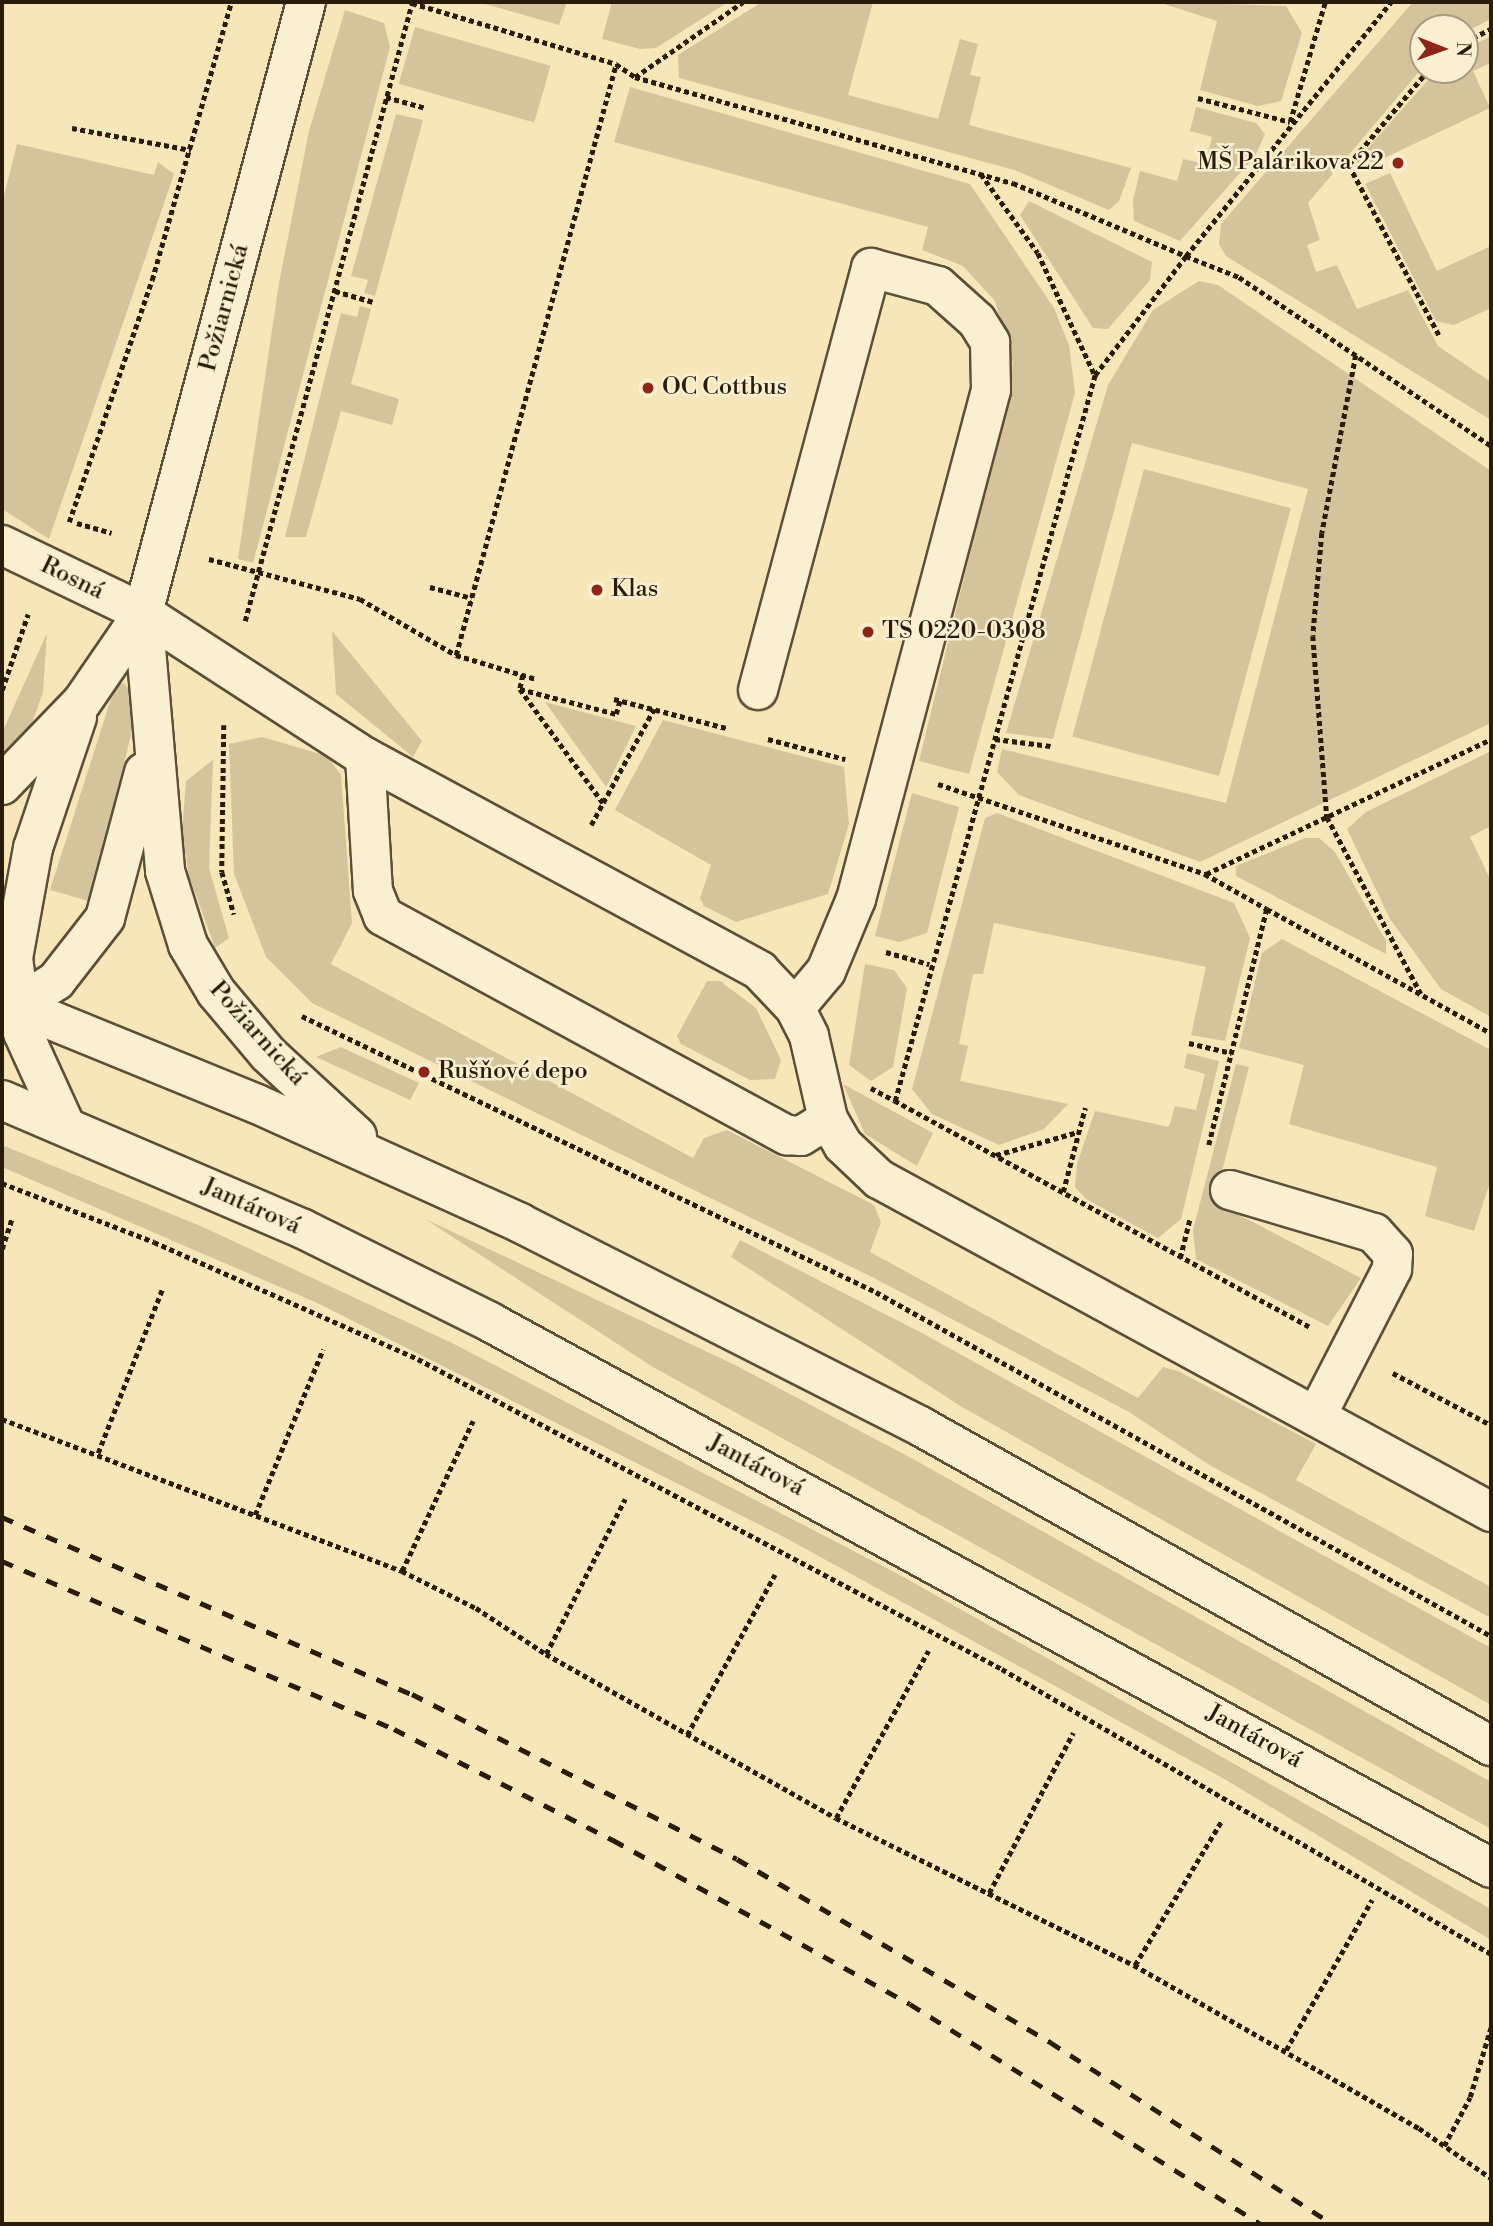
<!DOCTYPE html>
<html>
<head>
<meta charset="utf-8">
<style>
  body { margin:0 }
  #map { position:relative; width:1493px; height:2226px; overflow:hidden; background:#f7e6b8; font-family:"Libre Bodoni",serif }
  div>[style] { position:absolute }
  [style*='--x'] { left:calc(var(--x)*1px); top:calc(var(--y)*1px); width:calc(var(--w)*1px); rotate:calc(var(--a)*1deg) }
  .green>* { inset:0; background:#d4c49b; transform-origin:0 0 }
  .path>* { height:4.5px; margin-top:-2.25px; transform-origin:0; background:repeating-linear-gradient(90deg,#2a1c0c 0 5px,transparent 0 8.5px) }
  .roads { filter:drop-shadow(2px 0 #5d4e37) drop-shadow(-2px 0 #5d4e37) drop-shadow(0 2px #5d4e37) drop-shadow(0 -2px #5d4e37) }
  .minor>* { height:38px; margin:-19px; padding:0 19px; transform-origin:19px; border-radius:19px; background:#faefd1 }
  .rail>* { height:5px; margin-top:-2.5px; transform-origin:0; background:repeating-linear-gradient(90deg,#2a1c0c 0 12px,transparent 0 24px) }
  .dots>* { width:19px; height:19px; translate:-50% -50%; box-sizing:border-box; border:4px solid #faefd1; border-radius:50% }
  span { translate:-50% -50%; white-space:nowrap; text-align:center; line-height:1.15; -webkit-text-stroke:5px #faefd1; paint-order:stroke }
  .poi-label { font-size:24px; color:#2a1c0c }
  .right { translate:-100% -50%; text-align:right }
  .left { translate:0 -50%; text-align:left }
  .street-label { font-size:24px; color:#2a1c0c }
  .frame { position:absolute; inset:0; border:4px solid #2a1c0c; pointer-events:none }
  .north { position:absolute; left:1409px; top:14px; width:70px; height:70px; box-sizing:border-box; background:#faefd1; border:2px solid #a79b82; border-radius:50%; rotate:91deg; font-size:19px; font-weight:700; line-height:28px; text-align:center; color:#2a1c0c }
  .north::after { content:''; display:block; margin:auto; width:24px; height:32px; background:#8f2418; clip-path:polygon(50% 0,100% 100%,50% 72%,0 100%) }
</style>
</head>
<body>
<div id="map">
  <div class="green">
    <i style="clip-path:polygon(478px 2px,567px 2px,559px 25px)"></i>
    <i style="clip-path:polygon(612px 2px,728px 2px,656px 48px,640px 49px,602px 39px)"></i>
    <i style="clip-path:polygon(762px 2px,873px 2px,848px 95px,938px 119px,960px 39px,978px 44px,970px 75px,981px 77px,969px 125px,1131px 168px,1119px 201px,1109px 210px,1014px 170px,679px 78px,678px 55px)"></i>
    <i style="clip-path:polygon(1158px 2px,1286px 6px,1302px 33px,1281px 101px,1258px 106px,1200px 90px,1217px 21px)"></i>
    <i style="clip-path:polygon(1413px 2px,1491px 2px,1491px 19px,1465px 32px,1423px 28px,1423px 67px,1308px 203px,1320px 240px,1307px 245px,1316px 272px,1337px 265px,1357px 309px,1408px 290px,1438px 346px,1491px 382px,1491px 420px,1226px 256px,1219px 244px,1221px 224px)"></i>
    <i style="clip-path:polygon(345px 10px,384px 23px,390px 47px,253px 563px,238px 559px,279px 283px,309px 131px)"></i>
    <i style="left:415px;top:27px;width:141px;height:59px;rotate:16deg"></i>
    <i style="clip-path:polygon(1491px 36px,1491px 63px,1473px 71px,1490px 108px,1359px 170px,1357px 160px,1437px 70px,1465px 70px,1465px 49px)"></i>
    <i style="clip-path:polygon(630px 87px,970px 184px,1054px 308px,1069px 345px,1075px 393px,969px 774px,919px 761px,1010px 390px,1013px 363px,995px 301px,963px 266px,922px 250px,928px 227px,614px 142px)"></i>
    <i style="clip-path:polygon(1196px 107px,1256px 123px,1265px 134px,1255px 156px,1180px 241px,1134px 221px,1133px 200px,1140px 171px,1177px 181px,1183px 159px,1205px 164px,1212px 137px,1190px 131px)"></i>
    <i style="clip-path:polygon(396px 114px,423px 120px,375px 296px,364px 293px,368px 280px,351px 276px)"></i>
    <i style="clip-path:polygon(17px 144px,154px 175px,158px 162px,174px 174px,49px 539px,2px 509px,2px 204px)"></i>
    <i style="clip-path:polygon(1390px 173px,1437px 271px,1491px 246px,1491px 308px,1454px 325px,1436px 321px,1365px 184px)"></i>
    <i style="clip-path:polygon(1029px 201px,1152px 262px,1150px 280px,1108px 329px,1093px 328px,1020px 215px)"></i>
    <i style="clip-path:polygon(1199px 281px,1218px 285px,1491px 471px,1491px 723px,1200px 862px,1019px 795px,997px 772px,1002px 749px,1226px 803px,1308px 489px,1132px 443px,1053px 739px,1006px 733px,1108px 385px,1153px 310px)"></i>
    <i style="clip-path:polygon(360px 306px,371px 309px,351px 384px,399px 399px,392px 425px,341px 411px,306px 537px,285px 537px,341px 313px,357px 317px)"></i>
    <i style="left:1144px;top:469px;width:152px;height:277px;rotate:15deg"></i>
    <i style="clip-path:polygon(332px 631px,422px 741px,413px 757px,336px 694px)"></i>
    <i style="clip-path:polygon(47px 633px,43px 692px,31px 726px,2px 766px,2px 733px)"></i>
    <i style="clip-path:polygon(124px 683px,139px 700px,92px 902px,50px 890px,115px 686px)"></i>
    <i style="clip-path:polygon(545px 702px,636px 726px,606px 787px)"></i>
    <i style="clip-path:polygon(663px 720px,844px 767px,849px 824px,828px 894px,736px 922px,704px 906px,700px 898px,711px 865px,615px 810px)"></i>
    <i style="clip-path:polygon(262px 737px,327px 756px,341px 775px,352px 923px,331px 964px,693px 1158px,704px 1138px,727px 1130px,874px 1205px,881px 1222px,870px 1252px,1138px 1398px,1163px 1367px,1178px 1371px,1316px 1444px,1296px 1480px,1491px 1587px,1491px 1618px,1211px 1466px,1129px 1412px,872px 1277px,312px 1003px,266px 957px,234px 874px,229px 744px)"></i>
    <i style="clip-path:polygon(1491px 751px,1491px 826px,1470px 837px,1491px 881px,1491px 1017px,1441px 989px,1390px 919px,1347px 829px,1366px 812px)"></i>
    <i style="clip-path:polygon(213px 760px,209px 868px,229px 938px,215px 948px,189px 876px,182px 832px,186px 781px)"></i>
    <i style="clip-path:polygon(912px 793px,959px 807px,927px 933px,899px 942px,875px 936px)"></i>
    <i style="clip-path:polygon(997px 813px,1234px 903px,1250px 938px,1225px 1041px,1191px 1035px,1206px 967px,994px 923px,983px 974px,973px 974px,959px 1044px,968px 1046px,960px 1081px,1068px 1104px,1044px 1129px,999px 1145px,932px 1114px,912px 1089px,985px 818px)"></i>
    <i style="clip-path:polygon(1305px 838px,1319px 838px,1335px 852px,1386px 941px,1386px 954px,1236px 876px,1236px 866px)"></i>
    <i style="clip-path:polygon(1282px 939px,1491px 1050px,1491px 1179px,1474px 1231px,1425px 1216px,1437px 1167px,1289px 1124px,1304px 1065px,1239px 1048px,1262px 953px)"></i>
    <i style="clip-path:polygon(865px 964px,894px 970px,907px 988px,893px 1067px,871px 1081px,849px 1065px)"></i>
    <i style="clip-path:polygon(707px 981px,720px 981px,756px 1008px,781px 1060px,775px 1079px,750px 1080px,681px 1044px,677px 1036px)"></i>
    <i style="clip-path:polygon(341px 1047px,419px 1083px,410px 1100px,316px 1057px)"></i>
    <i style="clip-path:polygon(1187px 1053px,1219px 1061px,1181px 1219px,1158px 1238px,1086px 1199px,1075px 1187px,1077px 1164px,1095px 1111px,1169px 1127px,1175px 1106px,1196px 1110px,1205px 1074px,1184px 1068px)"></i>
    <i style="clip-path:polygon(1236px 1064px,1249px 1067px,1214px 1202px,1361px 1278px,1328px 1326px,1196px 1259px,1193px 1230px)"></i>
    <i style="clip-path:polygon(843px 1084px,933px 1133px,917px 1166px,865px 1134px)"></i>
    <i style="clip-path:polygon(2px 1145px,203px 1227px,452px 1343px,900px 1575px,1491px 1909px,1491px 1940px,1226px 1780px,784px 1537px,317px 1303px,2px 1167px)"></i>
    <i style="clip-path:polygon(425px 1219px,733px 1364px,913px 1459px,1491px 1782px,1491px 1829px,653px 1367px)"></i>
    <i style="clip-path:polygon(740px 1240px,922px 1333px,1491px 1648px,1491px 1705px,962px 1407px,731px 1257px)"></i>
  </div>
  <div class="path">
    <i style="--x:1311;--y:2;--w:21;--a:0"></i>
    <i style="--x:1465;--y:42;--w:29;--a:-27"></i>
    <i style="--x:1429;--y:70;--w:124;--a:130.1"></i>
    <i style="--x:1349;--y:165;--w:195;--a:62.1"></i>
    <i style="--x:635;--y:77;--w:393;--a:15.7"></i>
    <i style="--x:1013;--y:183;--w:188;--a:22.9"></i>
    <i style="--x:1186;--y:256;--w:326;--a:-51.1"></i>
    <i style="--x:386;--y:97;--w:41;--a:15.4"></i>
    <i style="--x:1198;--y:98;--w:95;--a:14.6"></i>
    <i style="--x:1290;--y:122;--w:125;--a:-73.7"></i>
    <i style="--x:72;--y:128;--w:121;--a:10.5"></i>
    <i style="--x:981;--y:174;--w:97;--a:54.2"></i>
    <i style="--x:1038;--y:253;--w:135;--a:65"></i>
    <i style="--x:335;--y:291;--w:40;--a:16"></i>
    <i style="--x:1356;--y:355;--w:181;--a:100.8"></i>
    <i style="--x:1322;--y:533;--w:103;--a:95"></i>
    <i style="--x:1313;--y:636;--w:182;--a:85.6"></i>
    <i style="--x:1327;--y:817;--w:200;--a:62"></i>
    <i style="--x:69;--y:522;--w:256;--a:-71.1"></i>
    <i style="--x:152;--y:280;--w:289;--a:-74.1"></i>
    <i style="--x:77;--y:523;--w:36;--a:16"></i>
    <i style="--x:209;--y:559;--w:156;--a:14.8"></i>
    <i style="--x:360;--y:599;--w:111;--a:30.3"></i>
    <i style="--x:456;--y:655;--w:84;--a:16.7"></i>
    <i style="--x:430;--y:587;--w:43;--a:14.7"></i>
    <i style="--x:245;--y:621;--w:640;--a:-74.88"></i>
    <i style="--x:412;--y:3;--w:213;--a:16.6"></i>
    <i style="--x:616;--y:64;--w:23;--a:34"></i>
    <i style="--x:635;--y:77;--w:131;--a:-34.8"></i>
    <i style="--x:456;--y:655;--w:612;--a:-74.85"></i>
    <i style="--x:523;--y:675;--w:14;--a:102"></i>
    <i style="--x:520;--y:689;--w:141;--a:53.9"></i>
    <i style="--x:520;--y:689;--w:99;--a:14.6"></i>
    <i style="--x:616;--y:714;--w:15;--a:-74"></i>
    <i style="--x:2;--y:690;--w:80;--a:-71.1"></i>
    <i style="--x:614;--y:699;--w:116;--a:14.5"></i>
    <i style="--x:224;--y:725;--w:147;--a:90.8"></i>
    <i style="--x:222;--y:872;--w:44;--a:74.1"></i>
    <i style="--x:768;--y:739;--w:80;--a:14.6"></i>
    <i style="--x:995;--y:739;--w:56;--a:7.1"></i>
    <i style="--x:938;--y:784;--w:282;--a:18.6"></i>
    <i style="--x:1205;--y:874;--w:71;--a:29.4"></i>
    <i style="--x:1267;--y:909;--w:243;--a:103.8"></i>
    <i style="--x:591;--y:825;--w:132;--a:-61.5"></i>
    <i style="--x:1206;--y:874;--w:315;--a:-25.3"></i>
    <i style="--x:1267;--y:909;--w:256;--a:29"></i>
    <i style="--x:886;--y:952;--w:45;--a:15.6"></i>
    <i style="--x:302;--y:1016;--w:637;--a:25.68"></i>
    <i style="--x:876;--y:1292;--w:705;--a:29.22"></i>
    <i style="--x:1189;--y:1043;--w:44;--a:13.1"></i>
    <i style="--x:871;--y:1088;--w:27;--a:28"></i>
    <i style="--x:996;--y:1155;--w:85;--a:-15.7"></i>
    <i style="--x:2;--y:1183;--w:163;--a:21.2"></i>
    <i style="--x:154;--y:1242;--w:289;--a:23.9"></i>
    <i style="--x:418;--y:1359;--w:661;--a:27.96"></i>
    <i style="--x:1002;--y:1669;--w:566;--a:30.23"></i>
    <i style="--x:1063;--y:1192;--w:87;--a:-75.3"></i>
    <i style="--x:2;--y:1249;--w:32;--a:-72"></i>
    <i style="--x:1180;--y:1258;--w:41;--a:-76"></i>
    <i style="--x:1309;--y:1327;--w:472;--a:-151.4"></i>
    <i style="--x:895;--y:1101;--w:753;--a:-74.6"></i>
    <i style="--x:1095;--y:375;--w:150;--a:-52.6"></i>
    <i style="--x:1186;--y:256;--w:57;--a:21.6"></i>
    <i style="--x:1239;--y:277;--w:303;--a:33.8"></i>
    <i style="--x:1393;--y:1373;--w:111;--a:28"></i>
    <i style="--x:2;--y:1419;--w:428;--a:20.8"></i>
    <i style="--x:402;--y:1571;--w:83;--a:26.6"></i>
    <i style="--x:476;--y:1608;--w:84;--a:33.3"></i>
    <i style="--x:546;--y:1654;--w:333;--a:29.5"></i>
    <i style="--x:836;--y:1818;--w:332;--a:26.3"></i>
    <i style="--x:1134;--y:1965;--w:328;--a:29.8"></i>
    <i style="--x:1419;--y:2128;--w:88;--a:34.8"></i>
    <i style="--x:98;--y:1453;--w:178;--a:-68.6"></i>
    <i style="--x:255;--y:1515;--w:179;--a:-67.7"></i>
    <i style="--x:402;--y:1571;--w:166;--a:-64.7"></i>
    <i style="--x:546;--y:1654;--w:174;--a:-63"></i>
    <i style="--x:687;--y:1735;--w:183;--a:-61.3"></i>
    <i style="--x:836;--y:1818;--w:191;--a:-61.1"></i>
    <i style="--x:989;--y:1893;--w:181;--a:-62.3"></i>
    <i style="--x:1135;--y:1965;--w:167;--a:-59"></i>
    <i style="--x:1286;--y:2050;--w:173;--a:-60.2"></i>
    <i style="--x:1444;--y:2146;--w:55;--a:-62"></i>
    <i style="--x:1470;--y:2097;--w:73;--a:-73.3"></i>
  </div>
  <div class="roads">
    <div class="minor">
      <i style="--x:2;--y:545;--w:157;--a:25.7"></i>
      <i style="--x:143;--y:613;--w:265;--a:33"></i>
      <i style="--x:365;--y:757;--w:449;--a:28.4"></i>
      <i style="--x:760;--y:971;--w:51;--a:46.6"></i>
      <i style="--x:795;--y:1008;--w:31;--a:63"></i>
      <i style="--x:809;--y:1036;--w:85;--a:77.1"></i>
      <i style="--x:828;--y:1119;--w:30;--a:60"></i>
      <i style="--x:843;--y:1145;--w:50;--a:43.4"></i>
      <i style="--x:879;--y:1179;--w:697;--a:28.55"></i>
      <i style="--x:143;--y:613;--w:259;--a:85.1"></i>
      <i style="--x:165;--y:871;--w:77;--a:72.7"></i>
      <i style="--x:188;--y:945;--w:55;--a:59.2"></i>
      <i style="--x:216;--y:992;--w:81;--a:50"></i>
      <i style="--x:268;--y:1054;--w:121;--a:42.7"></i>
      <i style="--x:758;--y:690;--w:437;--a:-75"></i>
      <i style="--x:871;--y:268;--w:69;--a:15"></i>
      <i style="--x:938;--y:286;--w:52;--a:41.9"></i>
      <i style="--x:977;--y:321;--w:25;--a:58"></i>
      <i style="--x:990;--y:342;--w:48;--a:88.8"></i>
      <i style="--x:991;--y:390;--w:527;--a:104.85"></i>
      <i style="--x:856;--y:899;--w:78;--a:112.6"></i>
      <i style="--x:826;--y:971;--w:48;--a:130"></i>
      <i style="--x:365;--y:757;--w:134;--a:86.6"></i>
      <i style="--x:373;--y:891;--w:27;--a:68"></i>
      <i style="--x:383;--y:916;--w:460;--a:28.5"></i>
      <i style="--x:787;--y:1135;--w:14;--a:4"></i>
      <i style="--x:801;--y:1136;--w:32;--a:-32"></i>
      <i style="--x:2;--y:785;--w:115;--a:-46.1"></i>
      <i style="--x:82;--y:702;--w:108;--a:-55.6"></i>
      <i style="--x:143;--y:613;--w:632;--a:-75.06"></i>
      <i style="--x:2;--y:1000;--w:275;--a:22.2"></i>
      <i style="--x:257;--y:1104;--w:289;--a:24.3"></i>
      <i style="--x:520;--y:1223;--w:449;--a:26.9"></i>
      <i style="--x:920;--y:1426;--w:655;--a:29.27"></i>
      <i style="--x:2;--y:1015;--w:64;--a:-32.2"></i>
      <i style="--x:56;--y:981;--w:80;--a:-52.1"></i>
      <i style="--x:105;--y:918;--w:151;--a:-75"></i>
      <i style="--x:2;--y:1100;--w:327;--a:23.2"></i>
      <i style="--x:303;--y:1229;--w:209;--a:26.4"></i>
      <i style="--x:490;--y:1322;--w:1140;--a:28.61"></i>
      <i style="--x:65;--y:1125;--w:101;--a:-114.5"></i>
      <i style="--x:23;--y:1033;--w:76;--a:-97.6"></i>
      <i style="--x:13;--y:958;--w:112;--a:-79.7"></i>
      <i style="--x:33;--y:848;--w:138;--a:-71.4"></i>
      <i style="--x:1230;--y:1190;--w:150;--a:16.6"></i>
      <i style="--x:1374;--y:1233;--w:28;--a:48"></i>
      <i style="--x:1393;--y:1254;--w:15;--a:94"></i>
      <i style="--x:1392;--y:1269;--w:166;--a:117.2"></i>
    </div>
  </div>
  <div class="rail">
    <i style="--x:2;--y:1517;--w:447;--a:23.4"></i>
    <i style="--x:412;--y:1694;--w:364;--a:26.9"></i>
    <i style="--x:737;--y:1859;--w:363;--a:30.3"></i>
    <i style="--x:1050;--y:2042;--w:336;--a:32.8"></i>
    <i style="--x:2;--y:1561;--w:426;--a:23.2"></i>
    <i style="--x:394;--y:1729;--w:246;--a:26.9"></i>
    <i style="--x:613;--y:1840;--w:339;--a:28.9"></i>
    <i style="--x:910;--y:2004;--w:414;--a:32.1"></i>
  </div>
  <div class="dots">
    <i style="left:1398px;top:163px;background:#8f2418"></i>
    <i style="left:648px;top:388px;background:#8f2418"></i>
    <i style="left:597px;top:590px;background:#8f2418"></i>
    <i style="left:868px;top:632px;background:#8f2418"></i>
    <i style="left:424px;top:1072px;background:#8f2418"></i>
  </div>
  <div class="poi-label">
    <span class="right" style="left:1384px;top:163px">MŠ Palárikova 22</span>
    <span class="left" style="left:662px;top:388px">OC Cottbus</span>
    <span class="left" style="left:611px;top:590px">Klas</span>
    <span class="left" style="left:882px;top:632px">TS 0220-0308</span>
    <span class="left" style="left:438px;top:1072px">Rušňové depo</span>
  </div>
  <div class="street-label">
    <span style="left:225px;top:308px;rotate:-75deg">Požiarnická</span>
    <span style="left:72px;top:579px;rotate:26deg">Rosná</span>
    <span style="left:257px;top:1034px;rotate:48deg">Požiarnická</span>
    <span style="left:251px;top:1207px;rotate:24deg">Jantárová</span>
    <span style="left:756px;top:1466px;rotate:28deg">Jantárová</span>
    <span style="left:1254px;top:1737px;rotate:29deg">Jantárová</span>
  </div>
  <div class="frame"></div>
  <div class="north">N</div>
</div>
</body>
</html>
